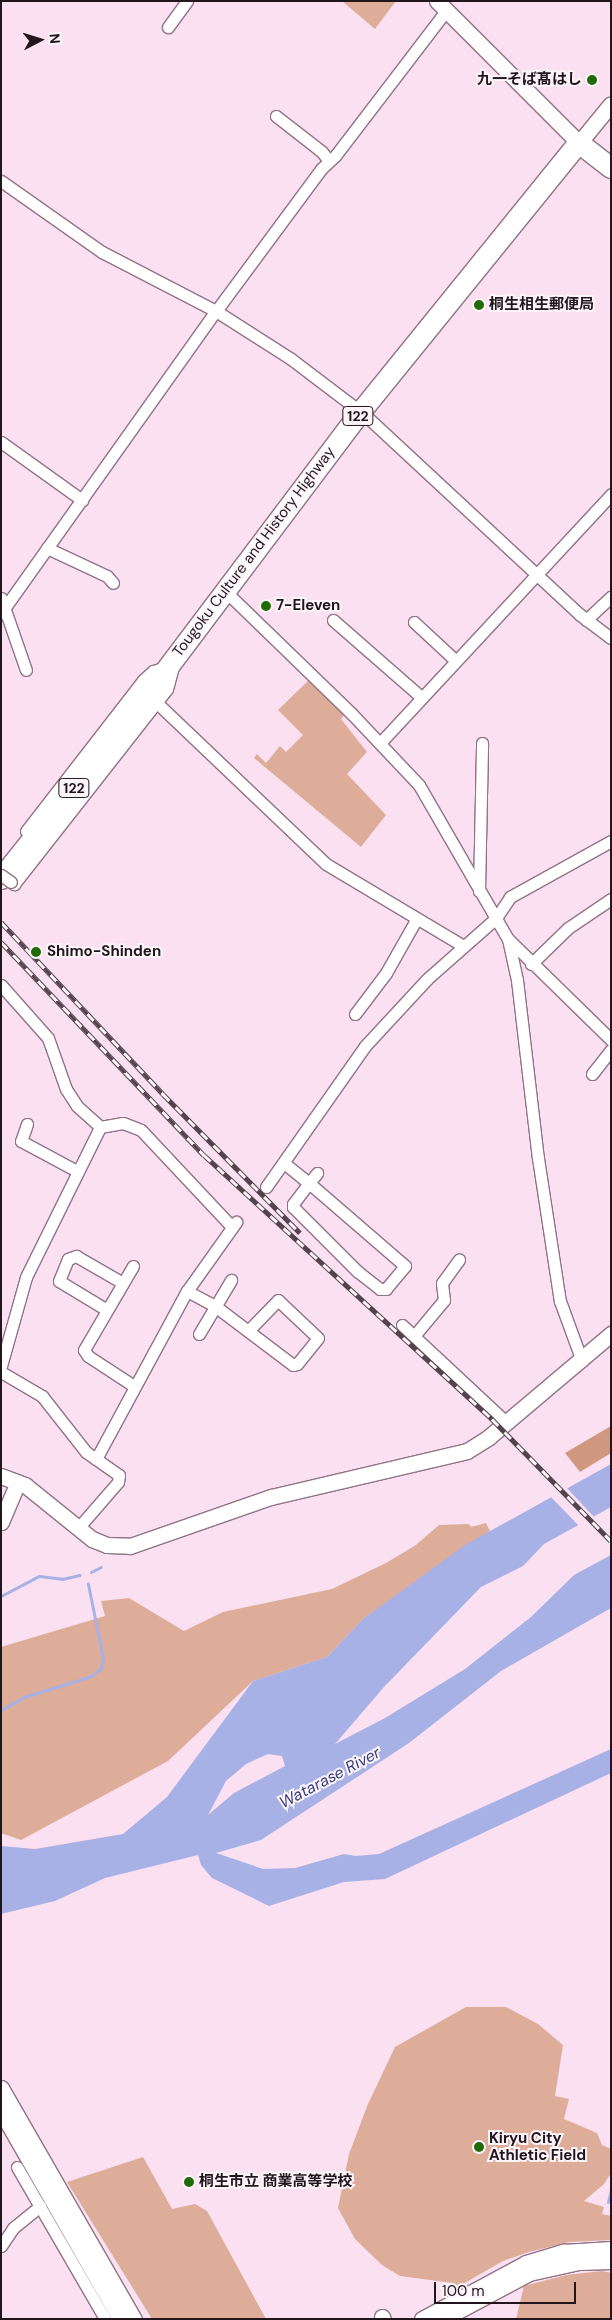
<!DOCTYPE html>
<html>
<head>
<meta charset="utf-8">
<style>
  body { margin:0 }
  #map { position:relative; width:612px; height:2320px; overflow:hidden; background:#fbe0f1; font-family:"DM Sans","Noto Sans JP",sans-serif }
  div>[style] { position:absolute }
  [style*='--x'] { left:calc(var(--x)*1px); top:calc(var(--y)*1px); width:calc(var(--w)*1px); rotate:calc(var(--a)*1deg) }
  .green>* { inset:0; background:#ddad99 }
  .forest>* { inset:0; background:#d09881 }
  .water>* { inset:0; background:#a7b1e5 }
  .pier>* { inset:0; background:#fbe0f1 }
  .stream>* { height:3px; margin:-1.5px; padding:0 1.5px; transform-origin:1.5px; border-radius:1.5px; background:#a7b1e5 }
  .roads { filter:drop-shadow(1px 0 #907386) drop-shadow(-1px 0 #907386) drop-shadow(0 1px #907386) drop-shadow(0 -1px #907386) }
  .street>* { height:11px; margin:-5.5px; padding:0 5.5px; transform-origin:5.5px; border-radius:5.5px; background:#fff }
  .secondary>* { height:15px; margin:-7.5px; padding:0 7.5px; transform-origin:7.5px; border-radius:7.5px; background:#fff }
  .highway>* { height:20px; margin:-10px; padding:0 10px; transform-origin:10px; border-radius:10px; background:#fff }
  .rail>* { height:5px; margin-top:-2.5px; transform-origin:0; background:repeating-linear-gradient(90deg,#fbf4f8 0 9px,#52434d 0 18px); box-sizing:border-box; border-block:1px solid #52434d }
  .bridges { filter:drop-shadow(1px 0 #907386) drop-shadow(-1px 0 #907386) drop-shadow(0 1px #907386) drop-shadow(0 -1px #907386) }
  .street-bridge>* { height:11px; margin:-5.5px; padding:0 5.5px; transform-origin:5.5px; border-radius:5.5px; background:#fff }
  .dots>* { width:14px; height:14px; translate:-50% -50%; box-sizing:border-box; border:2px solid #fbf4f8; border-radius:50% }
  span { translate:-50% -50%; white-space:nowrap; text-align:center; line-height:1.15; -webkit-text-stroke:4px #fbf4f8; paint-order:stroke }
  .shield-label span { padding:1px 4px; background:#fbf4f8; border:1px solid; border-radius:4px; -webkit-text-stroke-width:0 }
  .shield-label { font-size:14px; color:#22161e; font-weight:700 }
  .poi-label { font-size:15px; color:#22161e; font-weight:700 }
  .right { translate:-100% -50%; text-align:right }
  .left { translate:0 -50%; text-align:left }
  .street-label { font-size:15px; color:#22161e }
  .water-label { font-size:16px; color:#373e7d; font-style:italic }
  .frame { position:absolute; inset:0; border:2px solid #22161e; pointer-events:none }
  .north { position:absolute; left:15px; top:15px; width:50px; height:50px; -webkit-text-stroke:4px #fbf4f8; paint-order:stroke; rotate:85deg; font-size:14px; font-weight:700; line-height:20px; text-align:center; color:#22161e }
  .north::after { content:''; display:block; margin:auto; width:18px; height:22px; background:#22161e; clip-path:polygon(50% 0,100% 100%,50% 72%,0 100%) }
  .scale { position:absolute; left:434px; top:2282px; width:142px; height:22px; box-sizing:border-box; border:2px solid #22161e; border-top:0; padding-left:6px; font-size:15px; line-height:18px; white-space:nowrap; color:#22161e; -webkit-text-stroke:4px #fbf4f8; paint-order:stroke }
</style>
</head>
<body>
<div id="map">
  <div class="green">
    <i style="clip-path:polygon(342px 1px,396px 1px,375px 29px)"></i>
    <i style="clip-path:polygon(311px 678px,346px 713px,341px 719px,367px 752px,347px 774px,386px 815px,361px 847px,254px 758px,257px 754px,266px 763px,280px 746px,286px 752px,303px 735px,278px 710px)"></i>
    <i style="clip-path:polygon(486px 1523px,490px 1531px,363px 1619px,327px 1657px,253px 1681px,168px 1761px,21px 1840px,1px 1833px,1px 1647px,105px 1616px,101px 1601px,129px 1598px,184px 1631px,223px 1612px,332px 1589px,386px 1563px,416px 1545px,439px 1525px,469px 1524px,471px 1527px)"></i>
    <i style="clip-path:polygon(466px 2007px,506px 2007px,538px 2024px,563px 2045px,555px 2096px,569px 2099px,564px 2119px,597px 2133px,602px 2145px,611px 2149px,611px 2173px,604px 2184px,584px 2201px,604px 2207px,602px 2214px,611px 2216px,611px 2240px,569px 2242px,529px 2252px,503px 2261px,454px 2289px,453px 2283px,400px 2276px,382px 2265px,355px 2239px,338px 2208px,349px 2154px,368px 2104px,395px 2047px)"></i>
    <i style="clip-path:polygon(143px 2157px,172px 2209px,195px 2204px,207px 2211px,266px 2319px,152px 2319px,67px 2182px)"></i>
    <i style="clip-path:polygon(602px 2271px,611px 2273px,611px 2319px,516px 2319px,524px 2286px,566px 2275px)"></i>
  </div>
  <div class="forest">
    <i style="clip-path:polygon(611px 1426px,611px 1453px,580px 1472px,565px 1453px)"></i>
  </div>
  <div class="water">
    <i style="clip-path:polygon(evenodd,611px 1464px,611px 1507px,544px 1544px,523px 1566px,481px 1587px,384px 1687px,335px 1744px,385px 1718px,465px 1669px,531px 1617px,574px 1575px,611px 1555px,611px 1608px,501px 1671px,409px 1743px,261px 1840px,216px 1853px,263px 1869px,295px 1868px,344px 1854px,356px 1856px,379px 1854px,611px 1749px,611px 1773px,385px 1879px,344px 1882px,269px 1906px,212px 1878px,201px 1865px,198px 1855px,105px 1878px,55px 1901px,1px 1914px,1px 1846px,35px 1849px,123px 1834px,167px 1797px,253px 1681px,327px 1657px,363px 1619px,465px 1545px,611px 1464px,268px 1754px,282px 1756px,285px 1766px,234px 1793px,208px 1815px,226px 1781px,246px 1764px,268px 1754px)"></i>
  </div>
  <div class="pier">
    <i style="clip-path:polygon(564px 1485px,595px 1518px,580px 1527px,549px 1495px)"></i>
  </div>
  <div class="stream">
    <i style="--x:91;--y:1572;--w:11;--a:-27"></i>
    <i style="--x:1;--y:1596;--w:43;--a:-27.8"></i>
    <i style="--x:39;--y:1576;--w:23;--a:7"></i>
    <i style="--x:62;--y:1579;--w:18;--a:-13"></i>
    <i style="--x:1;--y:1710;--w:26;--a:-29"></i>
    <i style="--x:24;--y:1697;--w:71;--a:-17.2"></i>
    <i style="--x:92;--y:1676;--w:12;--a:-42"></i>
    <i style="--x:101;--y:1668;--w:10;--a:-79"></i>
    <i style="--x:103;--y:1658;--w:76;--a:-101.5"></i>
    <i style="--x:608;--y:2202;--w:12;--a:-76"></i>
  </div>
  <div class="roads">
    <div class="street">
      <i style="--x:168;--y:27;--w:32;--a:-54"></i>
      <i style="--x:276;--y:116;--w:58;--a:38"></i>
      <i style="--x:322;--y:152;--w:11;--a:52"></i>
      <i style="--x:1;--y:181;--w:123;--a:35.1"></i>
      <i style="--x:102;--y:252;--w:128;--a:27.4"></i>
      <i style="--x:216;--y:311;--w:89;--a:32.6"></i>
      <i style="--x:291;--y:359;--w:94;--a:37.2"></i>
      <i style="--x:366;--y:416;--w:291;--a:42.9"></i>
      <i style="--x:579;--y:614;--w:40;--a:37"></i>
      <i style="--x:1;--y:442;--w:100;--a:35.6"></i>
      <i style="--x:47;--y:548;--w:66;--a:25"></i>
      <i style="--x:107;--y:576;--w:9;--a:49"></i>
      <i style="--x:224;--y:590;--w:177;--a:44.1"></i>
      <i style="--x:351;--y:713;--w:99;--a:46.6"></i>
      <i style="--x:419;--y:785;--w:178;--a:60"></i>
      <i style="--x:508;--y:939;--w:42;--a:77.6"></i>
      <i style="--x:517;--y:980;--w:179;--a:83.3"></i>
      <i style="--x:538;--y:1158;--w:145;--a:81.3"></i>
      <i style="--x:560;--y:1301;--w:64;--a:69.9"></i>
      <i style="--x:1;--y:598;--w:76;--a:70.9"></i>
      <i style="--x:1;--y:613;--w:371;--a:-54.6"></i>
      <i style="--x:216;--y:311;--w:177;--a:-53.5"></i>
      <i style="--x:321;--y:169;--w:19;--a:-43"></i>
      <i style="--x:335;--y:156;--w:183;--a:-52.6"></i>
      <i style="--x:333;--y:620;--w:118;--a:41.2"></i>
      <i style="--x:586;--y:620;--w:34;--a:-43"></i>
      <i style="--x:414;--y:622;--w:57;--a:42.9"></i>
      <i style="--x:157;--y:703;--w:233;--a:43.6"></i>
      <i style="--x:326;--y:864;--w:158;--a:30.8"></i>
      <i style="--x:380;--y:743;--w:340;--a:-47.1"></i>
      <i style="--x:26;--y:831;--w:191;--a:-52.2"></i>
      <i style="--x:143;--y:680;--w:13;--a:-42"></i>
      <i style="--x:153;--y:671;--w:14;--a:-17"></i>
      <i style="--x:11;--y:882;--w:4;--a:34"></i>
      <i style="--x:14;--y:884;--w:248;--a:-51.9"></i>
      <i style="--x:167;--y:689;--w:24;--a:-75"></i>
      <i style="--x:479;--y:891;--w:148;--a:-88.8"></i>
      <i style="--x:509;--y:940;--w:143;--a:44.4"></i>
      <i style="--x:531;--y:964;--w:52;--a:-44.2"></i>
      <i style="--x:568;--y:928;--w:52;--a:-34"></i>
      <i style="--x:1;--y:985;--w:71;--a:48.4"></i>
      <i style="--x:48;--y:1038;--w:54;--a:70.6"></i>
      <i style="--x:66;--y:1089;--w:20;--a:57"></i>
      <i style="--x:77;--y:1106;--w:31;--a:42"></i>
      <i style="--x:355;--y:1014;--w:51;--a:-52.9"></i>
      <i style="--x:386;--y:973;--w:61;--a:-60.5"></i>
      <i style="--x:592;--y:1074;--w:31;--a:-52"></i>
      <i style="--x:27;--y:1124;--w:18;--a:109"></i>
      <i style="--x:21;--y:1141;--w:64;--a:28.2"></i>
      <i style="--x:284;--y:1163;--w:32;--a:39"></i>
      <i style="--x:309;--y:1183;--w:127;--a:40.8"></i>
      <i style="--x:405;--y:1266;--w:30;--a:130"></i>
      <i style="--x:386;--y:1289;--w:6;--a:180"></i>
      <i style="--x:380;--y:1289;--w:28;--a:-142"></i>
      <i style="--x:358;--y:1272;--w:92;--a:-135"></i>
      <i style="--x:293;--y:1207;--w:3;--a:-90"></i>
      <i style="--x:293;--y:1204;--w:26;--a:-53"></i>
      <i style="--x:309;--y:1183;--w:13;--a:-51"></i>
      <i style="--x:266;--y:1187;--w:172;--a:-54.9"></i>
      <i style="--x:365;--y:1046;--w:91;--a:-47.2"></i>
      <i style="--x:427;--y:979;--w:92;--a:-41.5"></i>
      <i style="--x:496;--y:918;--w:25;--a:-56"></i>
      <i style="--x:510;--y:897;--w:115;--a:-29"></i>
      <i style="--x:133;--y:1266;--w:97;--a:120.3"></i>
      <i style="--x:84;--y:1350;--w:7;--a:56"></i>
      <i style="--x:88;--y:1356;--w:55;--a:33.1"></i>
      <i style="--x:187;--y:1291;--w:32;--a:28"></i>
      <i style="--x:215;--y:1306;--w:98;--a:37.1"></i>
      <i style="--x:293;--y:1365;--w:4;--a:-14"></i>
      <i style="--x:297;--y:1364;--w:33;--a:-51"></i>
      <i style="--x:318;--y:1338;--w:55;--a:-136.5"></i>
      <i style="--x:278;--y:1300;--w:43;--a:134.1"></i>
      <i style="--x:107;--y:1310;--w:56;--a:-148.9"></i>
      <i style="--x:59;--y:1281;--w:24;--a:-68"></i>
      <i style="--x:68;--y:1259;--w:9;--a:-21"></i>
      <i style="--x:76;--y:1256;--w:54;--a:29.9"></i>
      <i style="--x:402;--y:1325;--w:144;--a:43"></i>
      <i style="--x:199;--y:1334;--w:63;--a:-59.3"></i>
      <i style="--x:414;--y:1336;--w:47;--a:-50.2"></i>
      <i style="--x:444;--y:1300;--w:17;--a:-97"></i>
      <i style="--x:442;--y:1283;--w:29;--a:-54"></i>
      <i style="--x:1;--y:1366;--w:92;--a:-74.3"></i>
      <i style="--x:26;--y:1277;--w:167;--a:-63.7"></i>
      <i style="--x:100;--y:1127;--w:23;--a:-10"></i>
      <i style="--x:123;--y:1123;--w:19;--a:21"></i>
      <i style="--x:141;--y:1130;--w:133;--a:46.8"></i>
      <i style="--x:1;--y:1372;--w:48;--a:30.3"></i>
      <i style="--x:42;--y:1396;--w:71;--a:51.8"></i>
      <i style="--x:86;--y:1452;--w:40;--a:34.9"></i>
      <i style="--x:119;--y:1475;--w:7;--a:98"></i>
      <i style="--x:118;--y:1482;--w:61;--a:131"></i>
      <i style="--x:96;--y:1459;--w:191;--a:-61.6"></i>
      <i style="--x:187;--y:1291;--w:85;--a:-54.6"></i>
      <i style="--x:17;--y:2167;--w:176;--a:59.9"></i>
      <i style="--x:1;--y:2246;--w:22;--a:-56"></i>
      <i style="--x:13;--y:2228;--w:35;--a:-39"></i>
    </div>
    <div class="secondary">
      <i style="--x:437;--y:1;--w:201;--a:45"></i>
      <i style="--x:579;--y:143;--w:50;--a:-50.6"></i>
      <i style="--x:1;--y:1476;--w:26;--a:21"></i>
      <i style="--x:25;--y:1485;--w:86;--a:38.9"></i>
      <i style="--x:92;--y:1539;--w:16;--a:22"></i>
      <i style="--x:107;--y:1545;--w:23;--a:2"></i>
      <i style="--x:130;--y:1546;--w:149;--a:-19.2"></i>
      <i style="--x:271;--y:1497;--w:201;--a:-13.2"></i>
      <i style="--x:467;--y:1451;--w:26;--a:-32"></i>
      <i style="--x:489;--y:1437;--w:160;--a:-40.2"></i>
      <i style="--x:1;--y:1522;--w:43;--a:-67"></i>
      <i style="--x:1;--y:2088;--w:267;--a:60.1"></i>
      <i style="--x:1;--y:2111;--w:240;--a:60.2"></i>
      <i style="--x:382;--y:2317;--w:2;--a:63"></i>
      <i style="--x:422;--y:2319;--w:118;--a:-28.3"></i>
      <i style="--x:526;--y:2263;--w:39;--a:-17"></i>
      <i style="--x:563;--y:2252;--w:48;--a:-3.6"></i>
      <i style="--x:443;--y:2319;--w:98;--a:-28.1"></i>
      <i style="--x:529;--y:2273;--w:51;--a:-12.4"></i>
      <i style="--x:579;--y:2262;--w:32;--a:-2"></i>
    </div>
    <div class="highway">
      <i style="--x:1;--y:879;--w:233;--a:-51.5"></i>
      <i style="--x:146;--y:697;--w:349;--a:-53"></i>
      <i style="--x:356;--y:418;--w:354;--a:-51"></i>
      <i style="--x:579;--y:143;--w:41;--a:38"></i>
    </div>
  </div>
  <div class="rail">
    <i style="--x:1;--y:922;--w:236;--a:46.7"></i>
    <i style="--x:163;--y:1094;--w:195;--a:45.4"></i>
    <i style="--x:1;--y:942;--w:294;--a:46.4"></i>
    <i style="--x:204;--y:1155;--w:391;--a:42.5"></i>
    <i style="--x:492;--y:1419;--w:170;--a:45.7"></i>
  </div>
  <div class="bridges">
    <div class="street-bridge">
      <i style="--x:1;--y:875;--w:12;--a:35"></i>
    </div>
  </div>
  <div class="dots">
    <i style="left:592px;top:80px;background:#206a07"></i>
    <i style="left:479px;top:305px;background:#206a07"></i>
    <i style="left:266px;top:606px;background:#206a07"></i>
    <i style="left:36px;top:952px;background:#206a07"></i>
    <i style="left:479px;top:2147px;background:#206a07"></i>
    <i style="left:189px;top:2182px;background:#206a07"></i>
  </div>
  <div class="shield-label">
    <span style="left:358px;top:416px">122</span>
    <span style="left:74px;top:788px">122</span>
  </div>
  <div class="poi-label">
    <span class="right" style="left:582px;top:80px">九一そば髙はし</span>
    <span class="left" style="left:489px;top:305px">桐生相生郵便局</span>
    <span class="left" style="left:276px;top:606px">7-Eleven</span>
    <span class="left" style="left:47px;top:952px">Shimo-Shinden</span>
    <span class="left" style="left:489px;top:2147px">Kiryu City<br>Athletic Field</span>
    <span class="left" style="left:199px;top:2182px">桐生市立 商業高等学校</span>
  </div>
  <div class="street-label">
    <span style="left:254px;top:552px;rotate:-53deg">Tougoku Culture and History Highway</span>
  </div>
  <div class="water-label">
    <span style="left:330px;top:1778px;rotate:-28deg">Watarase River</span>
  </div>
  <div class="frame"></div>
  <div class="north">N</div>
  <div class="scale">100 m</div>
</div>
</body>
</html>
